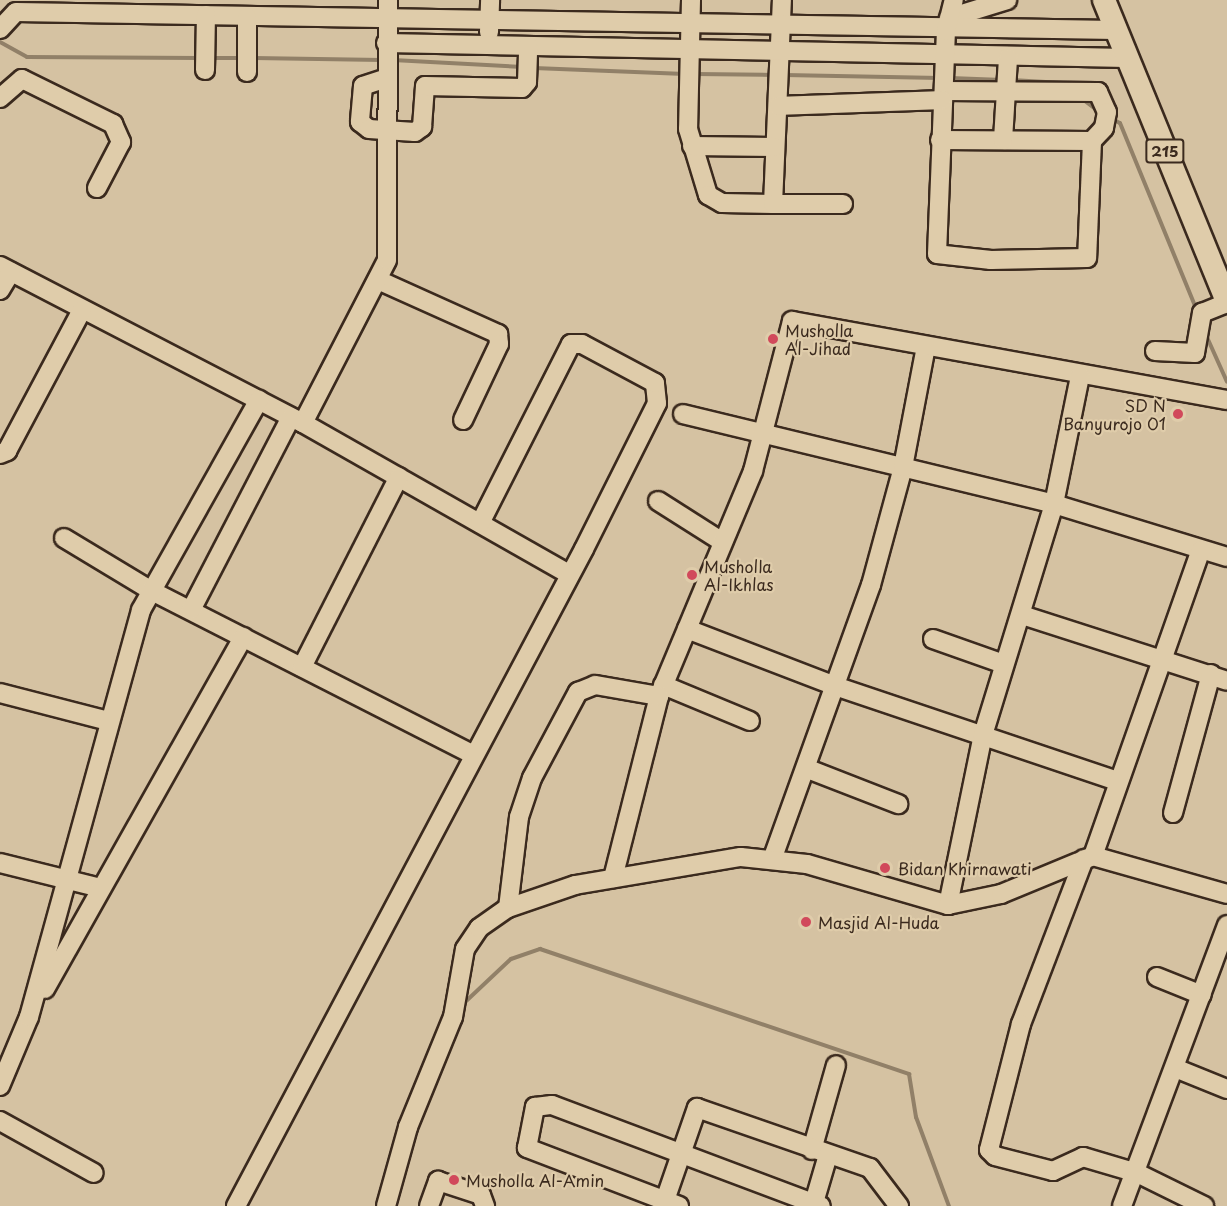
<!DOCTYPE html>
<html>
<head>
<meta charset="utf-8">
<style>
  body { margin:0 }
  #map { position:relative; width:1227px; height:1206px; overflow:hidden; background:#d5c2a2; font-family:"Playpen Sans",sans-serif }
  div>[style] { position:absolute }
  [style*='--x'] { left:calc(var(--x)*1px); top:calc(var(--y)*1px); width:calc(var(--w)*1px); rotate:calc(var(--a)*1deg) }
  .stream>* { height:4px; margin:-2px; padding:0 2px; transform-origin:2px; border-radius:2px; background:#918068 }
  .roads { filter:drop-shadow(2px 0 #3b2a1e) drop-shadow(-2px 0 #3b2a1e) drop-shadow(0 2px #3b2a1e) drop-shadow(0 -2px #3b2a1e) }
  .minor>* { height:18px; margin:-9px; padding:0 9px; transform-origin:9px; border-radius:9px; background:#dfccaa }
  .major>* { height:22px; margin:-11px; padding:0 11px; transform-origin:11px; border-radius:11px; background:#dfccaa }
  .dots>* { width:16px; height:16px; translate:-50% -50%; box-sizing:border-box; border:3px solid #dfccaa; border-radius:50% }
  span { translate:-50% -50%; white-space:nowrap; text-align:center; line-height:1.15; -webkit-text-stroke:4.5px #dfccaa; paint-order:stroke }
  .shield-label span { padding:2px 4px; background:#dfccaa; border:2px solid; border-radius:4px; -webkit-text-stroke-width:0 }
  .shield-label { font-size:15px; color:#3b2a1e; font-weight:700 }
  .poi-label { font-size:16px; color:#3b2a1e }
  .left { translate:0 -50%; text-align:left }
  .right { translate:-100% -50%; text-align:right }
</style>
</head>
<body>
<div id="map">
  <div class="stream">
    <i style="--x:0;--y:42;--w:31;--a:29"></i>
    <i style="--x:27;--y:57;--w:172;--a:0.3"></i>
    <i style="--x:210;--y:58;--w:31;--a:0"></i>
    <i style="--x:252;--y:58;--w:130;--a:0.9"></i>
    <i style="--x:393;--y:60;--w:130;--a:3.1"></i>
    <i style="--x:534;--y:68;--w:151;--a:2.3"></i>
    <i style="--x:695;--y:74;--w:80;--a:0.7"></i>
    <i style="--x:785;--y:75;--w:155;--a:1.1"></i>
    <i style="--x:950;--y:78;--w:53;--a:2.2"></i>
    <i style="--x:1013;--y:80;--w:50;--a:3.4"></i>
    <i style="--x:1081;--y:98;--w:25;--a:37"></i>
    <i style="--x:1110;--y:118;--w:11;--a:27"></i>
    <i style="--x:1120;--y:123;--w:203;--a:67.7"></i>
    <i style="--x:1206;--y:335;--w:51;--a:65.9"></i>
    <i style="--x:463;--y:1004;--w:66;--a:-43.2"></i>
    <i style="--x:511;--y:959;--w:31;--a:-19"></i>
    <i style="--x:540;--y:949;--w:390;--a:18.7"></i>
    <i style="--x:909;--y:1074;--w:44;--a:80.8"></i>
    <i style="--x:916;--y:1117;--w:95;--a:69.7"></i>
  </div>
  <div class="roads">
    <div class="minor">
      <i style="--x:691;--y:0;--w:129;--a:91.3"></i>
      <i style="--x:688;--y:129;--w:69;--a:73.1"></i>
      <i style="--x:708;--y:195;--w:16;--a:30"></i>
      <i style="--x:722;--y:203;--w:51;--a:1.1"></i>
      <i style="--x:773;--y:204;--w:204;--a:-87.5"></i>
      <i style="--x:949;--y:18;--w:61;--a:-17.2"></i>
      <i style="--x:0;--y:29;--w:23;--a:-47"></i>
      <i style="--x:16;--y:12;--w:1100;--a:0.94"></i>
      <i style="--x:489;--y:32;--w:32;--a:-88"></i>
      <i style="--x:386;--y:43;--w:740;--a:1.16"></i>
      <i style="--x:205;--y:70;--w:55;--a:-89"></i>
      <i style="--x:247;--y:72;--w:55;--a:-90"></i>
      <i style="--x:387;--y:78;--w:25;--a:162"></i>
      <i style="--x:363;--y:86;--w:36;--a:95"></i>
      <i style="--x:360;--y:122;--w:11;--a:38"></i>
      <i style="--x:369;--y:129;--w:46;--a:3.7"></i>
      <i style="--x:415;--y:132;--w:9;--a:-36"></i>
      <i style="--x:422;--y:127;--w:41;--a:-85.8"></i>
      <i style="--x:425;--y:86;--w:97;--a:1.2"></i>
      <i style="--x:522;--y:88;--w:8;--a:-50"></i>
      <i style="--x:527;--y:82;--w:36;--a:-88"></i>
      <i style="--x:944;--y:91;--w:154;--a:0.4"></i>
      <i style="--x:1098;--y:92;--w:22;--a:66"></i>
      <i style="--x:1107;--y:112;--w:16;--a:101"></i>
      <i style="--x:1104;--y:128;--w:18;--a:133"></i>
      <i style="--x:1092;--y:141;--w:117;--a:92.4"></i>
      <i style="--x:1087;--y:258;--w:96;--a:178.8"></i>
      <i style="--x:991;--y:260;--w:54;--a:-173.7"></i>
      <i style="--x:937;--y:254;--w:223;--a:-87.7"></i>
      <i style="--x:946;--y:31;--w:32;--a:-76"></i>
      <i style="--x:0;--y:98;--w:29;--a:-41"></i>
      <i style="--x:22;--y:79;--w:102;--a:26.3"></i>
      <i style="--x:113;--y:124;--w:20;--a:66"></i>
      <i style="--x:121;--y:142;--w:52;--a:117.6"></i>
      <i style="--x:778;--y:106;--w:164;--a:-2.1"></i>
      <i style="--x:940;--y:140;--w:152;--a:0.4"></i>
      <i style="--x:1003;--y:140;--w:82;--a:-86.5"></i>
      <i style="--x:692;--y:146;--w:82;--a:0.7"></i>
      <i style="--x:773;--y:204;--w:70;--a:0"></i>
      <i style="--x:0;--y:266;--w:341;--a:27.4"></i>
      <i style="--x:303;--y:423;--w:306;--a:29.6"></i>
      <i style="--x:378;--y:280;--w:132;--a:24.2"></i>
      <i style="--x:498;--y:334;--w:10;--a:84"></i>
      <i style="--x:499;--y:344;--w:84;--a:115.3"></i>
      <i style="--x:0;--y:290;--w:21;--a:-59"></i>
      <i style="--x:1155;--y:351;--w:40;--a:2.9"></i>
      <i style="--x:1195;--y:353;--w:41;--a:-80.1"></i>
      <i style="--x:1202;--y:313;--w:27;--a:-22"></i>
      <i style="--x:683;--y:414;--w:382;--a:13.6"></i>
      <i style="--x:1054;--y:504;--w:181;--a:17"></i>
      <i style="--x:303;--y:423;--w:183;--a:-62.7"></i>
      <i style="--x:387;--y:260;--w:260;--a:-89.8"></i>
      <i style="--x:0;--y:454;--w:8;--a:-23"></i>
      <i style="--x:7;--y:451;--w:160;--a:-62"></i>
      <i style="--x:658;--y:501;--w:75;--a:32.4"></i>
      <i style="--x:64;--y:538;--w:103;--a:31.1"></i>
      <i style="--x:152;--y:591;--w:361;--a:27"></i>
      <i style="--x:191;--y:610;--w:217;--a:-62.6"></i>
      <i style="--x:1022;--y:615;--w:215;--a:17.8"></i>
      <i style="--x:687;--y:629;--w:162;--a:21"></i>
      <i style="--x:838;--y:687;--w:292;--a:18.6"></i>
      <i style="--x:933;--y:639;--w:75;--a:19.4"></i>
      <i style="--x:302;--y:667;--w:213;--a:-63"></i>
      <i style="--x:663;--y:685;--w:94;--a:22.5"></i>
      <i style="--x:0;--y:693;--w:112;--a:14.5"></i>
      <i style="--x:808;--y:769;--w:97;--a:21.3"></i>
      <i style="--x:1173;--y:813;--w:144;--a:-74.7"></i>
      <i style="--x:1093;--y:856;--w:324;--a:-70.6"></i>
      <i style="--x:773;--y:857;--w:289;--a:-70.2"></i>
      <i style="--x:871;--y:585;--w:122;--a:-74.8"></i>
      <i style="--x:903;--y:467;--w:123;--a:-79.2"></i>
      <i style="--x:1084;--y:859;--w:177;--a:110.9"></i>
      <i style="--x:1021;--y:1024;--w:130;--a:104.3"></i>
      <i style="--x:989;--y:1150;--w:8;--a:45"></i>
      <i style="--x:995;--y:1156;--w:60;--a:14.5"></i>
      <i style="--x:1053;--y:1171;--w:33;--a:-25"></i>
      <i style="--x:1083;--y:1157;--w:56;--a:16.5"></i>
      <i style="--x:1137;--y:1173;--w:75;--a:26.2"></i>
      <i style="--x:0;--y:863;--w:104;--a:13.9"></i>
      <i style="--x:613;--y:878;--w:188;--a:-75.8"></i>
      <i style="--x:659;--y:696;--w:244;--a:-67.3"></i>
      <i style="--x:753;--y:471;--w:155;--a:-75.4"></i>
      <i style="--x:792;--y:321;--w:442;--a:10.3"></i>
      <i style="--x:948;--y:905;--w:174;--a:-78.4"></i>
      <i style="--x:983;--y:735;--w:242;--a:-72.9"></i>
      <i style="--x:1054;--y:504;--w:131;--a:-78.5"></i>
      <i style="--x:508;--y:908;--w:92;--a:-83.1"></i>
      <i style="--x:519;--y:817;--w:41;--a:-71.6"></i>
      <i style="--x:532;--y:778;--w:98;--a:-61.9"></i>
      <i style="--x:578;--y:692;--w:18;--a:-22"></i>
      <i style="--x:595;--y:685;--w:65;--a:9.8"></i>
      <i style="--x:1157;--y:977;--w:48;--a:21.8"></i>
      <i style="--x:45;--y:989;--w:404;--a:-60.6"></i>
      <i style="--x:1175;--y:1068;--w:56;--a:22"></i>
      <i style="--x:0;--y:1086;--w:75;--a:-67.2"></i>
      <i style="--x:29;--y:1017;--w:422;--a:-74.6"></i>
      <i style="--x:141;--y:610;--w:241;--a:-60.7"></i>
      <i style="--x:0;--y:1121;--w:107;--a:29"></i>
      <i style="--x:812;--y:1150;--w:88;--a:-74.2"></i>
      <i style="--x:236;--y:1206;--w:743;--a:-62.09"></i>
      <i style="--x:584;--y:549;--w:163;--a:-63.4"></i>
      <i style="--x:657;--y:403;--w:20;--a:-96"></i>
      <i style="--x:655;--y:383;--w:83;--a:-151.9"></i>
      <i style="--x:582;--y:344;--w:11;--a:180"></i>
      <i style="--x:571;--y:344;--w:201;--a:116.9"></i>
      <i style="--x:386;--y:1206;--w:82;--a:-74.4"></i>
      <i style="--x:408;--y:1127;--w:119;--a:-67.8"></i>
      <i style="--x:453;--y:1017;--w:69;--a:-80"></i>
      <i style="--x:465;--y:949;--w:25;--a:-56"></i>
      <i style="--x:479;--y:928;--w:35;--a:-35"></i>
      <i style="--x:508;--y:908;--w:71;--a:-18.9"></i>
      <i style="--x:575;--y:885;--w:168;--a:-9.6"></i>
      <i style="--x:741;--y:857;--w:66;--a:6.1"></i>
      <i style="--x:807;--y:864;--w:147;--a:16.2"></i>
      <i style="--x:948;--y:905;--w:54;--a:-11.7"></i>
      <i style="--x:1001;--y:894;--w:100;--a:-22.4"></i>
      <i style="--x:1093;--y:856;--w:139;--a:15.8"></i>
      <i style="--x:429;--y:1206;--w:27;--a:-70"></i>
      <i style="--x:438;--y:1181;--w:45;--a:18"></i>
      <i style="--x:481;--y:1195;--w:12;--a:70"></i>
      <i style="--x:663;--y:1206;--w:104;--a:-70.9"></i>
      <i style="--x:697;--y:1108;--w:183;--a:19.1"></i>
      <i style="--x:870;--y:1168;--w:48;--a:52.7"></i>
      <i style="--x:679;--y:1206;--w:163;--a:-159.1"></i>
      <i style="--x:527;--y:1148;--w:42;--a:-79"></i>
      <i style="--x:535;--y:1107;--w:17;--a:-7"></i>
      <i style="--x:552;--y:1105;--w:287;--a:20.6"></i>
      <i style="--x:813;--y:1206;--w:53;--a:-73.6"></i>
      <i style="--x:1122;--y:1206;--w:300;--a:-69.5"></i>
    </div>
    <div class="major">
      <i style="--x:1104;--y:0;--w:326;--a:67.8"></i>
    </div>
  </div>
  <div class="dots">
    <i style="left:773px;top:339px;background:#d1495b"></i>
    <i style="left:1178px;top:414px;background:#d1495b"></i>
    <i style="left:692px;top:575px;background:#d1495b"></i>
    <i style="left:885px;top:868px;background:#d1495b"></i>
    <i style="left:806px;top:922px;background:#d1495b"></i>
    <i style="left:454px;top:1180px;background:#d1495b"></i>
  </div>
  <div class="shield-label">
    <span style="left:1165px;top:151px">215</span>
  </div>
  <div class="poi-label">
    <span class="left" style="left:785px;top:339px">Musholla<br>Al-Jihad</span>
    <span class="right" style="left:1166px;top:414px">SD N<br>Banyurojo 01</span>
    <span class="left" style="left:704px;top:575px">Musholla<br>Al-Ikhlas</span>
    <span class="left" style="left:898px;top:868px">Bidan Khirnawati</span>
    <span class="left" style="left:818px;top:922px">Masjid Al-Huda</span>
    <span class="left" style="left:466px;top:1180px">Musholla Al-Amin</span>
  </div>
</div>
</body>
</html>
